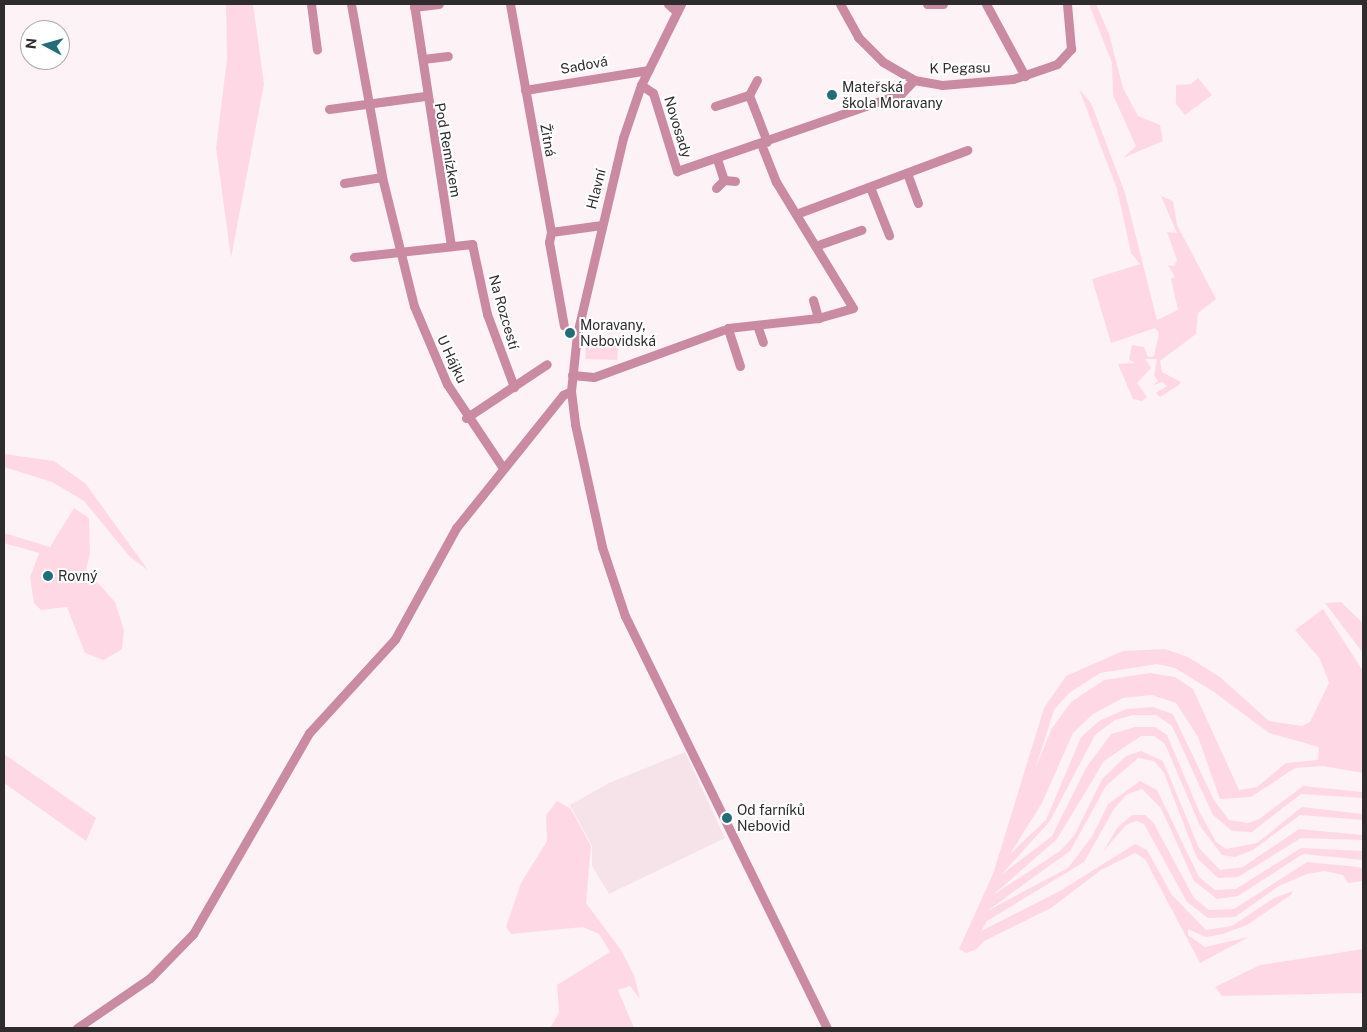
<!DOCTYPE html>
<html>
<head>
<meta charset="utf-8">
<style>
  body { margin:0 }
  #map { position:relative; width:1367px; height:1032px; overflow:hidden; background:#fdf3f7; font-family:"Public Sans",sans-serif }
  div>[style] { position:absolute }
  [style*='--x'] { left:calc(var(--x)*1px); top:calc(var(--y)*1px); width:calc(var(--w)*1px); rotate:calc(var(--a)*1deg) }
  .built>* { inset:0; background:#f5e3e9 }
  .green>* { inset:0; background:#ffd8e5; transform-origin:0 0 }
  .minor>* { height:9px; margin:-4.5px; padding:0 4.5px; transform-origin:4.5px; border-radius:4.5px; background:#c98aa2 }
  .dots>* { width:14px; height:14px; translate:-50% -50%; box-sizing:border-box; border:2px solid #fff; border-radius:50% }
  span { translate:-50% -50%; white-space:nowrap; text-align:center; line-height:1.15; -webkit-text-stroke:4px #fff; paint-order:stroke }
  .street-label { font-size:14px; color:#2f2c2d }
  .poi-label { font-size:14px; color:#2f2c2d }
  .left { translate:0 -50%; text-align:left }
  .frame { position:absolute; inset:0; border:5px solid #2f2c2d; pointer-events:none }
  .north { position:absolute; left:20px; top:20px; width:50px; height:50px; box-sizing:border-box; background:#fff; border:1px solid #acabab; border-radius:50%; rotate:276deg; font-size:14px; font-weight:700; line-height:20px; text-align:center; color:#2f2c2d }
  .north::after { content:''; display:block; margin:auto; width:18px; height:22px; background:#236d76; clip-path:polygon(50% 0,100% 100%,50% 72%,0 100%) }
</style>
</head>
<body>
<div id="map">
  <div class="built">
    <i style="clip-path:polygon(685px 752px,725px 838px,609px 894px,592px 866px,592px 846px,570px 805px,609px 783px)"></i>
  </div>
  <div class="green">
    <i style="clip-path:polygon(226px 4px,253px 4px,264px 84px,231px 258px,216px 148px,227px 59px)"></i>
    <i style="clip-path:polygon(1089px 4px,1096px 4px,1109px 34px,1123px 88px,1138px 116px,1160px 125px,1163px 141px,1123px 158px,1136px 146px,1113px 95px,1112px 63px)"></i>
    <i style="clip-path:polygon(1198px 78px,1212px 95px,1185px 115px,1176px 104px,1176px 85px,1191px 84px)"></i>
    <i style="clip-path:polygon(1079px 89px,1091px 103px,1125px 193px,1157px 320px,1178px 310px,1171px 279px,1175px 277px,1168px 265px,1174px 266px,1177px 260px,1167px 232px,1177px 233px,1161px 196px,1173px 201px,1177px 225px,1216px 299px,1198px 313px,1196px 334px,1160px 361px,1162px 372px,1181px 382px,1179px 385px,1160px 397px,1156px 393px,1167px 386px,1162px 382px,1154px 385px,1158px 381px,1154px 375px,1157px 359px,1145px 359px,1151px 368px,1137px 383px,1147px 397px,1142px 401px,1133px 399px,1118px 364px,1135px 363px,1129px 359px,1132px 345px,1144px 347px,1148px 357px,1154px 356px,1159px 333px,1155px 328px,1111px 343px,1092px 279px,1140px 264px,1131px 253px,1117px 189px)"></i>
    <i style="left:586px;top:342px;width:32px;height:17px;rotate:2deg"></i>
    <i style="clip-path:polygon(4px 454px,54px 461px,86px 484px,148px 570px,130px 557px,84px 501px,52px 482px,4px 467px)"></i>
    <i style="clip-path:polygon(74px 508px,89px 518px,90px 553px,86px 570px,115px 602px,124px 630px,122px 649px,104px 660px,85px 653px,67px 607px,41px 610px,34px 603px,30px 577px,39px 553px,4px 543px,4px 533px,50px 547px)"></i>
    <i style="clip-path:polygon(1341px 602px,1363px 623px,1363px 653px,1325px 603px)"></i>
    <i style="clip-path:polygon(evenodd,1323px 609px,1363px 671px,1363px 773px,1323px 766px,1295px 768px,1251px 797px,1220px 799px,1198px 737px,1176px 703px,1152px 695px,1123px 698px,1093px 714px,1073px 733px,1042px 803px,1010px 854px,1046px 820px,1081px 737px,1099px 721px,1126px 709px,1153px 707px,1173px 714px,1214px 800px,1229px 820px,1248px 823px,1259px 819px,1303px 786px,1363px 792px,1363px 798px,1301px 794px,1252px 832px,1232px 831px,1213px 815px,1172px 726px,1156px 715px,1133px 715px,1115px 720px,1095px 735px,1050px 821px,1001px 875px,1052px 836px,1086px 768px,1111px 734px,1135px 727px,1155px 727px,1167px 735px,1199px 811px,1216px 842px,1226px 849px,1257px 843px,1302px 807px,1363px 814px,1363px 820px,1300px 815px,1253px 850px,1235px 857px,1222px 855px,1200px 826px,1165px 744px,1154px 736px,1141px 736px,1104px 761px,1057px 839px,993px 895px,1060px 851px,1074px 836px,1102px 779px,1126px 756px,1141px 751px,1163px 761px,1199px 848px,1220px 870px,1243px 867px,1299px 829px,1363px 835px,1363px 840px,1301px 838px,1238px 877px,1218px 878px,1197px 858px,1164px 773px,1154px 761px,1138px 758px,1106px 786px,1070px 851px,987px 911px,1068px 868px,1093px 835px,1108px 804px,1140px 781px,1157px 790px,1199px 877px,1215px 890px,1236px 889px,1301px 848px,1363px 851px,1363px 860px,1303px 854px,1238px 896px,1217px 899px,1194px 881px,1161px 808px,1142px 789px,1126px 795px,1114px 809px,1084px 862px,987px 921px,981px 931px,1060px 891px,1135px 844px,1147px 850px,1172px 895px,1206px 930px,1232px 926px,1274px 898px,1293px 891px,1291px 895px,1247px 925px,1223px 934px,1206px 937px,1188px 929px,1188px 935px,1205px 947px,1249px 937px,1200px 963px,1145px 859px,1135px 853px,1101px 870px,1051px 908px,984px 941px,977px 949px,966px 953px,959px 949px,993px 874px,1044px 708px,1066px 676px,1123px 651px,1165px 649px,1188px 657px,1220px 677px,1269px 721px,1302px 726px,1310px 722px,1329px 683px,1320px 659px,1295px 630px,1323px 609px,1157px 664px,1175px 668px,1214px 692px,1269px 733px,1319px 747px,1318px 760px,1286px 763px,1257px 787px,1239px 790px,1193px 689px,1175px 677px,1150px 673px,1104px 680px,1071px 702px,1052px 728px,1036px 767px,1054px 710px,1069px 693px,1100px 673px,1157px 664px)"></i>
    <i style="clip-path:polygon(4px 754px,96px 818px,86px 841px,4px 783px)"></i>
    <i style="clip-path:polygon(557px 801px,571px 809px,591px 846px,586px 903px,621px 950px,634px 975px,640px 999px,630px 986px,618px 990px,634px 1028px,550px 1028px,559px 1013px,557px 985px,610px 952px,599px 934px,583px 927px,511px 934px,506px 927px,521px 883px,547px 841px,546px 815px)"></i>
    <i style="clip-path:polygon(1132px 815px,1145px 815px,1153px 822px,1194px 898px,1209px 910px,1234px 909px,1307px 862px,1358px 867px,1363px 869px,1363px 881px,1348px 883px,1343px 875px,1324px 871px,1307px 874px,1279px 886px,1235px 917px,1208px 918px,1187px 902px,1144px 824px,1136px 821px,1126px 825px,1103px 852px,1117px 828px)"></i>
    <i style="clip-path:polygon(1363px 949px,1363px 993px,1222px 996px,1215px 987px,1260px 965px)"></i>
  </div>
  <div class="minor">
    <i style="--x:311;--y:4;--w:46;--a:82.6"></i>
    <i style="--x:351;--y:4;--w:176;--a:79.8"></i>
    <i style="--x:382;--y:177;--w:133;--a:76.1"></i>
    <i style="--x:414;--y:306;--w:85;--a:67.1"></i>
    <i style="--x:447;--y:384;--w:101;--a:56.3"></i>
    <i style="--x:414;--y:4;--w:245;--a:81.3"></i>
    <i style="--x:510;--y:4;--w:232;--a:79.8"></i>
    <i style="--x:551;--y:232;--w:51;--a:-7.8"></i>
    <i style="--x:668;--y:4;--w:12;--a:42"></i>
    <i style="--x:681;--y:4;--w:90;--a:116.3"></i>
    <i style="--x:641;--y:85;--w:56;--a:108.8"></i>
    <i style="--x:623;--y:138;--w:201;--a:103.2"></i>
    <i style="--x:577;--y:334;--w:57;--a:96"></i>
    <i style="--x:571;--y:391;--w:33;--a:83"></i>
    <i style="--x:575;--y:424;--w:126;--a:77.6"></i>
    <i style="--x:602;--y:547;--w:73;--a:71.6"></i>
    <i style="--x:625;--y:616;--w:459;--a:63.9"></i>
    <i style="--x:840;--y:4;--w:38;--a:61"></i>
    <i style="--x:858;--y:37;--w:35;--a:45"></i>
    <i style="--x:883;--y:62;--w:36;--a:30"></i>
    <i style="--x:914;--y:80;--w:28;--a:10"></i>
    <i style="--x:942;--y:85;--w:71;--a:-4.8"></i>
    <i style="--x:1013;--y:79;--w:46;--a:-18.8"></i>
    <i style="--x:1057;--y:64;--w:21;--a:-47"></i>
    <i style="--x:1071;--y:49;--w:45;--a:-95.1"></i>
    <i style="--x:927;--y:4;--w:16;--a:0"></i>
    <i style="--x:986;--y:4;--w:82;--a:61.6"></i>
    <i style="--x:414;--y:7;--w:25;--a:-7"></i>
    <i style="--x:423;--y:59;--w:25;--a:-7"></i>
    <i style="--x:641;--y:85;--w:14;--a:34"></i>
    <i style="--x:653;--y:93;--w:82;--a:72.9"></i>
    <i style="--x:677;--y:171;--w:237;--a:-19"></i>
    <i style="--x:901;--y:94;--w:19;--a:-47"></i>
    <i style="--x:525;--y:90;--w:125;--a:-9.2"></i>
    <i style="--x:749;--y:95;--w:17;--a:-62"></i>
    <i style="--x:715;--y:106;--w:36;--a:-18"></i>
    <i style="--x:749;--y:95;--w:50;--a:69"></i>
    <i style="--x:329;--y:109;--w:97;--a:-7.7"></i>
    <i style="--x:717;--y:159;--w:22;--a:72"></i>
    <i style="--x:724;--y:180;--w:11;--a:5"></i>
    <i style="--x:907;--y:173;--w:32;--a:70"></i>
    <i style="--x:344;--y:183;--w:38;--a:-9"></i>
    <i style="--x:870;--y:187;--w:52;--a:68.4"></i>
    <i style="--x:716;--y:188;--w:11;--a:-45"></i>
    <i style="--x:796;--y:214;--w:183;--a:-20.5"></i>
    <i style="--x:551;--y:232;--w:10;--a:101"></i>
    <i style="--x:549;--y:242;--w:85;--a:79.9"></i>
    <i style="--x:818;--y:245;--w:46;--a:-19.2"></i>
    <i style="--x:354;--y:257;--w:119;--a:-6.3"></i>
    <i style="--x:472;--y:244;--w:72;--a:77.9"></i>
    <i style="--x:487;--y:314;--w:78;--a:69.7"></i>
    <i style="--x:813;--y:300;--w:19;--a:74"></i>
    <i style="--x:757;--y:325;--w:18;--a:71"></i>
    <i style="--x:740;--y:366;--w:40;--a:-108"></i>
    <i style="--x:728;--y:328;--w:91;--a:-6.3"></i>
    <i style="--x:818;--y:318;--w:36;--a:-16"></i>
    <i style="--x:853;--y:308;--w:148;--a:-121.4"></i>
    <i style="--x:776;--y:182;--w:41;--a:-111.5"></i>
    <i style="--x:572;--y:375;--w:22;--a:5"></i>
    <i style="--x:594;--y:377;--w:137;--a:-20"></i>
    <i style="--x:466;--y:418;--w:97;--a:-33.7"></i>
    <i style="--x:77;--y:1028;--w:88;--a:-34.4"></i>
    <i style="--x:150;--y:978;--w:62;--a:-45.7"></i>
    <i style="--x:193;--y:934;--w:232;--a:-60"></i>
    <i style="--x:309;--y:733;--w:127;--a:-47.5"></i>
    <i style="--x:395;--y:639;--w:127;--a:-61.2"></i>
    <i style="--x:456;--y:528;--w:171;--a:-51.2"></i>
    <i style="--x:563;--y:395;--w:9;--a:-27"></i>
  </div>
  <div class="dots">
    <i style="left:832px;top:95px;background:#236d76"></i>
    <i style="left:570px;top:333px;background:#236d76"></i>
    <i style="left:48px;top:576px;background:#236d76"></i>
    <i style="left:727px;top:818px;background:#236d76"></i>
  </div>
  <div class="street-label">
    <span style="left:584px;top:65px;rotate:-10deg">Sadová</span>
    <span style="left:960px;top:68px;rotate:-1deg">K Pegasu</span>
    <span style="left:678px;top:127px;rotate:73deg">Novosady</span>
    <span style="left:548px;top:140px;rotate:80deg">Žitná</span>
    <span style="left:448px;top:150px;rotate:80deg">Pod Remízkem</span>
    <span style="left:596px;top:189px;rotate:-76deg">Hlavní</span>
    <span style="left:504px;top:312px;rotate:74deg">Na Rozcestí</span>
    <span style="left:452px;top:359px;rotate:65deg">U Hájku</span>
  </div>
  <div class="poi-label">
    <span class="left" style="left:842px;top:95px">Mateřská<br>škola Moravany</span>
    <span class="left" style="left:580px;top:333px">Moravany,<br>Nebovidská</span>
    <span class="left" style="left:58px;top:576px">Rovný</span>
    <span class="left" style="left:737px;top:818px">Od farníků<br>Nebovid</span>
  </div>
  <div class="frame"></div>
  <div class="north">N</div>
</div>
</body>
</html>
